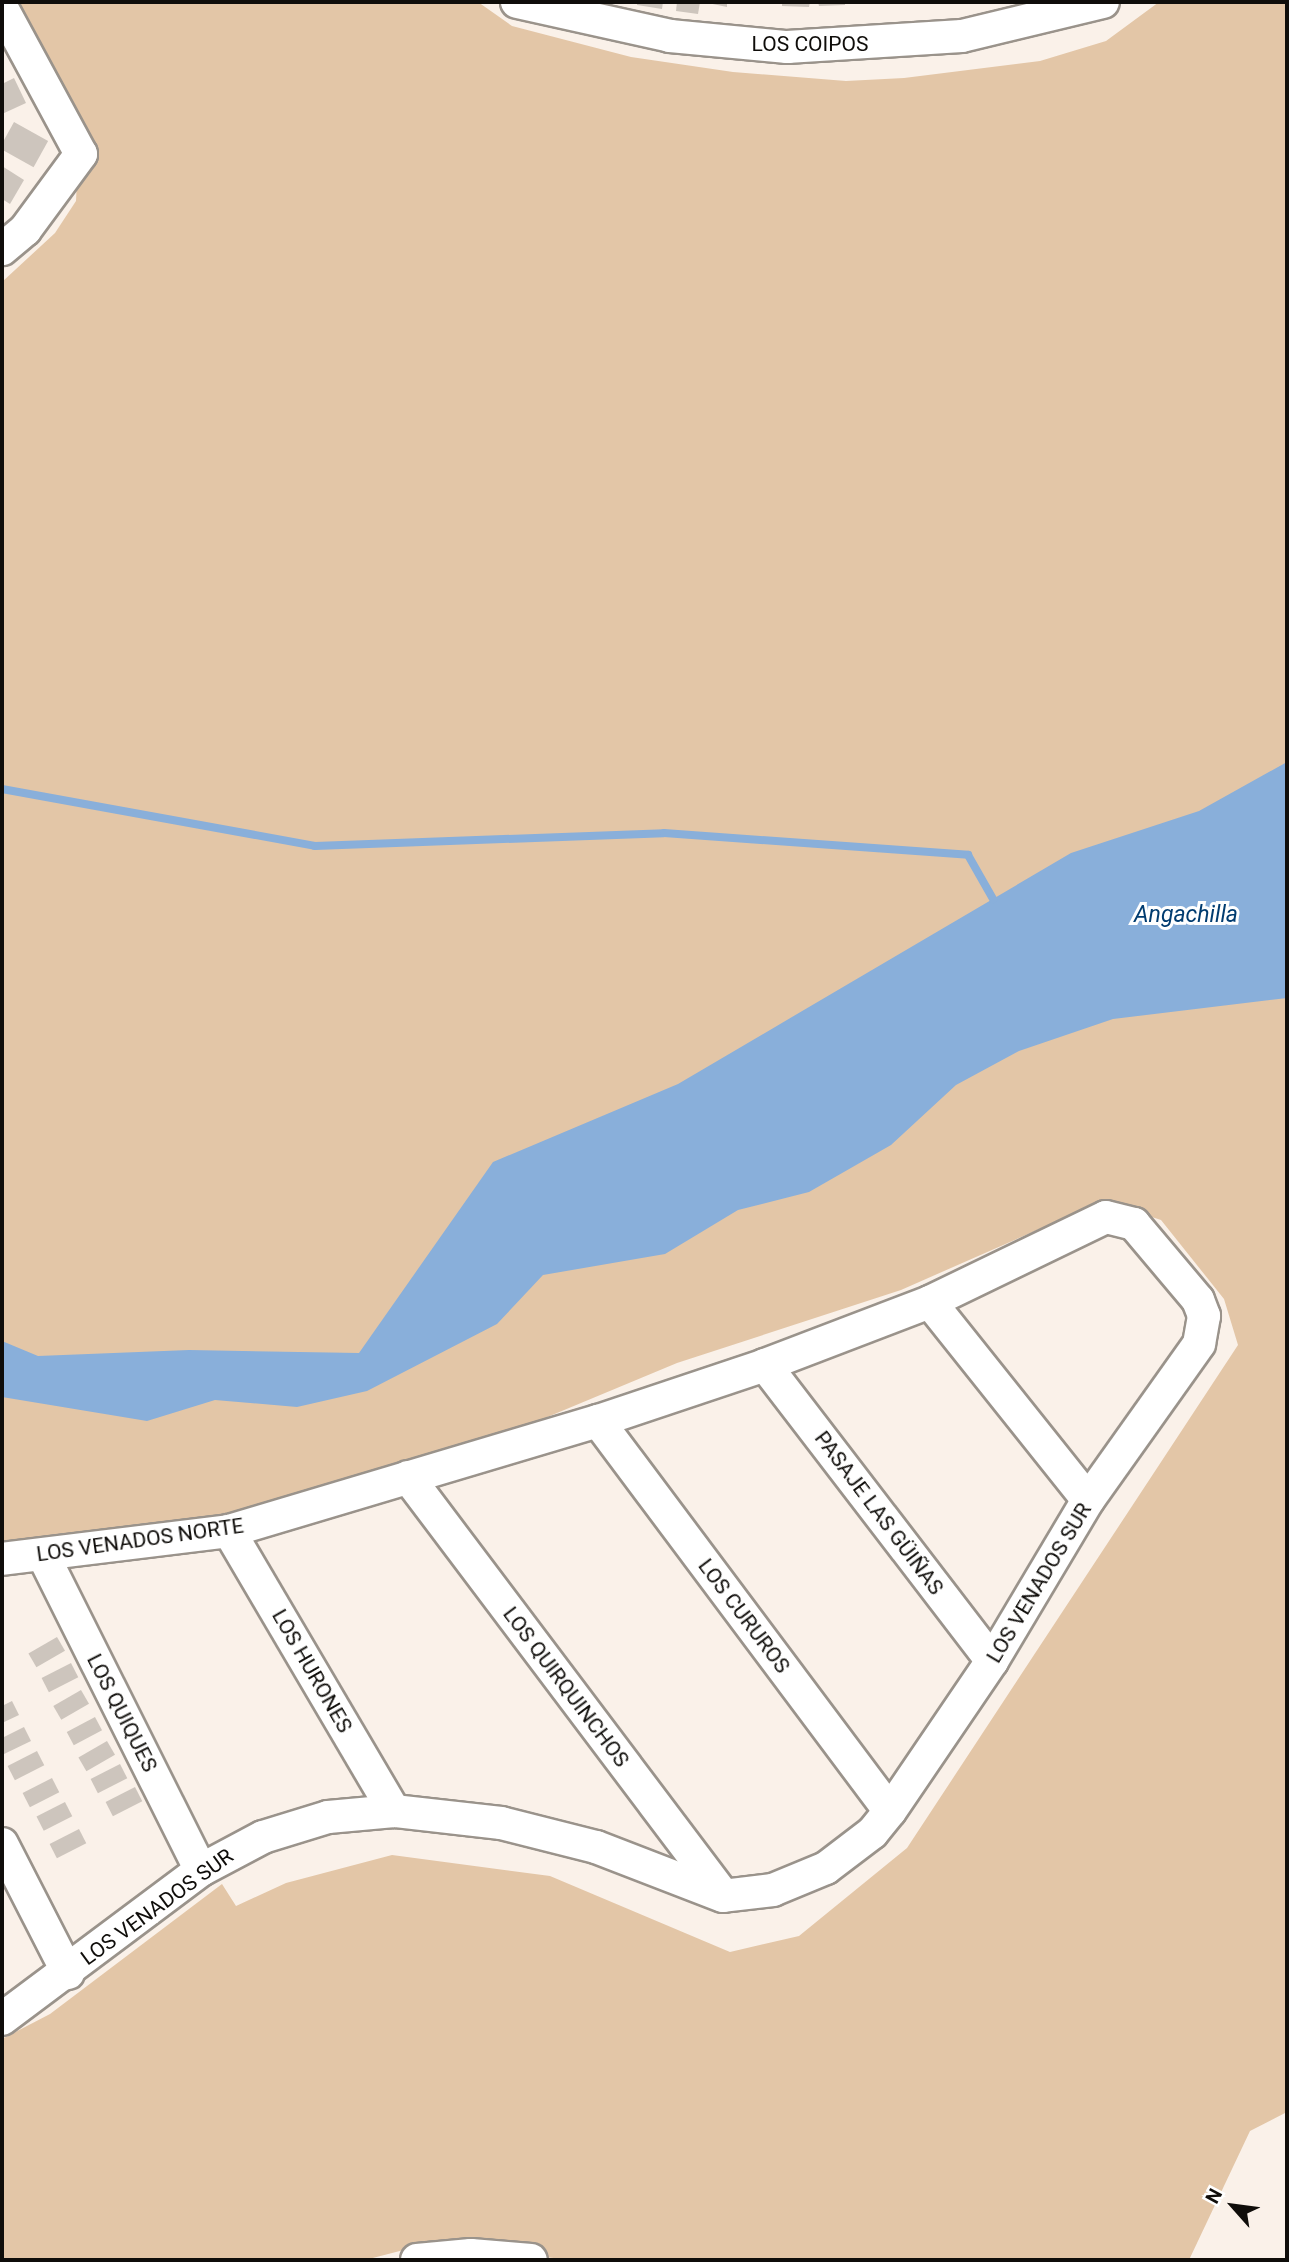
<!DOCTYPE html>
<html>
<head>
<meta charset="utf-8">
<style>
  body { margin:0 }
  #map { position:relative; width:1289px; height:2262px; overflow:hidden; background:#faf1e9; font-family:Roboto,sans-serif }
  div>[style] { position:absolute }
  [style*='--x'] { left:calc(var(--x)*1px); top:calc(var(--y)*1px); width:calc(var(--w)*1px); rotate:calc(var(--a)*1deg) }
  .green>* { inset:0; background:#e3c6a7 }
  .water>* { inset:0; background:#89afda }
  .stream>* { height:8px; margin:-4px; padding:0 4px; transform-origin:4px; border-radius:4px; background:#89afda }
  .building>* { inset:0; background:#cdc5bd; transform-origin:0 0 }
  .roads { filter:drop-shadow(2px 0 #9a938b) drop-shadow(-2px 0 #9a938b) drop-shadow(0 2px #9a938b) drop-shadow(0 -2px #9a938b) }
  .minor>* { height:32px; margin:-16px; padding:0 16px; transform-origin:16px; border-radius:16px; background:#fff }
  span { translate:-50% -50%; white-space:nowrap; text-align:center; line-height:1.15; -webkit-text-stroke:6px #fff; paint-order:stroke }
  .street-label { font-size:21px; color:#0f0d0a }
  .water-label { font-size:23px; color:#013c70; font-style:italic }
  .frame { position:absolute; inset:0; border:4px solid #0f0d0a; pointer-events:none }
  .north { position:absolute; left:1198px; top:2171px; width:70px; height:70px; -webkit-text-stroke:5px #fff; paint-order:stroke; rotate:298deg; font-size:19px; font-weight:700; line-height:28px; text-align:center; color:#0f0d0a }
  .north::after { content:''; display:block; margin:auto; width:24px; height:32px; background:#0f0d0a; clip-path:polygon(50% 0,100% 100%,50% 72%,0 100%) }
</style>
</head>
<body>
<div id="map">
  <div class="green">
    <i style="clip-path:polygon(2px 2px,478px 2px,512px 26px,631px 57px,733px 72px,846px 81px,904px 78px,1040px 61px,1106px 41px,1159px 2px,1287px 2px,1287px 2112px,1250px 2131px,1189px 2260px,574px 2260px,423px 2245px,365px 2260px,2px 2260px,2px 2039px,50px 2014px,222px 1884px,236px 1906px,286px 1883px,392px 1855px,550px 1876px,730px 1952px,799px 1936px,907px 1848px,1238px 1345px,1224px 1299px,1161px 1220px,1103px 1201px,901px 1290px,677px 1363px,521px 1428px,222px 1520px,2px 1555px,2px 282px,55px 233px,76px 201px,79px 138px,70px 98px,36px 58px)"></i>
  </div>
  <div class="water">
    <i style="clip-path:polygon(1287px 762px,1287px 998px,1113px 1019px,1019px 1051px,956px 1085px,891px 1145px,809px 1192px,738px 1210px,665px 1254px,543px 1275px,497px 1324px,367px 1391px,297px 1407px,215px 1400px,147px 1421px,2px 1397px,2px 1341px,38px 1356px,189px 1350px,359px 1353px,493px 1162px,678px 1084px,1071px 853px,1199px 811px)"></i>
  </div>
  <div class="stream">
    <i style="--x:2;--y:789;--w:318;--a:10.3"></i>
    <i style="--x:315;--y:846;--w:349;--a:-2.1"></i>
    <i style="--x:664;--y:833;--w:305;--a:4.1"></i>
    <i style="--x:968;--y:855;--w:51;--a:60.4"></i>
  </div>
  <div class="building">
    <i style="clip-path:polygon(637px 2px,663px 2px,662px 9px,637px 5px)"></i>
    <i style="clip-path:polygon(677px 2px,700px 2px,698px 14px,676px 11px)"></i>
    <i style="clip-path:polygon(703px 2px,727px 2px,727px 7px)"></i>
    <i style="clip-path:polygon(782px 2px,810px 2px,809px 7px,782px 6px)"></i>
    <i style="clip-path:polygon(818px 2px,845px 2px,845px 5px,819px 6px)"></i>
    <i style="clip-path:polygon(14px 78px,26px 103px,2px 114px,2px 84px)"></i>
    <i style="left:14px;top:122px;width:39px;height:30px;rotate:29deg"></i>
    <i style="clip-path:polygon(2px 166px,24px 180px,10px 204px,2px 199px)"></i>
    <i style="left:57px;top:1637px;width:16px;height:33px;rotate:60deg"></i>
    <i style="left:71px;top:1663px;width:16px;height:33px;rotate:63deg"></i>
    <i style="left:81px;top:1690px;width:16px;height:32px;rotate:60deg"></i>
    <i style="clip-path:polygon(12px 1701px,19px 1715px,2px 1723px,2px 1706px)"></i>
    <i style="left:95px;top:1717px;width:15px;height:32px;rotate:62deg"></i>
    <i style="clip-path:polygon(24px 1727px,31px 1741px,2px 1755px,2px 1738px)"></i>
    <i style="left:107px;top:1741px;width:16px;height:33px;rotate:60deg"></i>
    <i style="left:37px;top:1751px;width:16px;height:33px;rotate:63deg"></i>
    <i style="left:120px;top:1764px;width:16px;height:33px;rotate:63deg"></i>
    <i style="left:52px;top:1778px;width:16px;height:33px;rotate:63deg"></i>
    <i style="left:135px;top:1787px;width:16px;height:33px;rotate:63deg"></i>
    <i style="left:65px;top:1802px;width:16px;height:32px;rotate:63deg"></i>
    <i style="left:79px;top:1829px;width:16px;height:33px;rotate:63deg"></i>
  </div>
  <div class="roads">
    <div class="minor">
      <i style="--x:517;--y:2;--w:157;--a:12.5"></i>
      <i style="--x:670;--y:36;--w:118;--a:5.4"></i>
      <i style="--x:787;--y:47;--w:175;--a:-3.6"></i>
      <i style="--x:962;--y:36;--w:145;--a:-13.6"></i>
      <i style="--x:2;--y:8;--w:166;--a:61.6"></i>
      <i style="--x:81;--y:154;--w:94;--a:126.4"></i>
      <i style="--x:25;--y:230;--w:30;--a:140"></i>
      <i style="--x:930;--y:1302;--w:253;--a:51.4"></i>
      <i style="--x:765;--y:1365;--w:373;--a:52.5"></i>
      <i style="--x:598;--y:1421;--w:487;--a:53.2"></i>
      <i style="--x:408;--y:1477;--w:523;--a:53"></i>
      <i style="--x:229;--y:1531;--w:325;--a:59.5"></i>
      <i style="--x:43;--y:1555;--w:352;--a:63.4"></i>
      <i style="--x:2;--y:1559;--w:229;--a:-7"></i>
      <i style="--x:229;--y:1531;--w:385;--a:-16.6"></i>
      <i style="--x:598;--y:1421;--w:176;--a:-18.5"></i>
      <i style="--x:765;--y:1365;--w:177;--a:-20.9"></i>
      <i style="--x:930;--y:1302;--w:195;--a:-25.8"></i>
      <i style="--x:1106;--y:1217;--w:29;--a:14"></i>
      <i style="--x:1134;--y:1224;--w:99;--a:49.9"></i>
      <i style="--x:1198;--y:1300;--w:17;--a:69"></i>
      <i style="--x:1204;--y:1316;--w:28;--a:100"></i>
      <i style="--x:1199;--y:1344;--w:191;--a:125.4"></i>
      <i style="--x:1088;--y:1500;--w:187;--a:120.8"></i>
      <i style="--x:992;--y:1661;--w:181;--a:124.2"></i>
      <i style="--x:890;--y:1811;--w:28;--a:129"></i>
      <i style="--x:872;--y:1833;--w:58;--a:142.7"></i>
      <i style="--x:826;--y:1868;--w:57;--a:157.5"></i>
      <i style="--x:773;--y:1890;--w:50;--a:173.2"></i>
      <i style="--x:723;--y:1896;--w:136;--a:-158.9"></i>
      <i style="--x:596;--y:1847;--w:98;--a:-165.8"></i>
      <i style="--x:501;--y:1823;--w:108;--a:-173.6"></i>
      <i style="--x:394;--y:1811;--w:66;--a:174.8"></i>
      <i style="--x:328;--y:1817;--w:68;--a:162.9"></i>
      <i style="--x:263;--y:1837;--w:70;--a:152"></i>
      <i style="--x:201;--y:1870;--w:249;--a:143.2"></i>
      <i style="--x:2;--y:1844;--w:145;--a:62.9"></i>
      <i style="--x:417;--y:2260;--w:54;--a:-5.3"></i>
      <i style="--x:471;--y:2255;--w:60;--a:4.8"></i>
    </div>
  </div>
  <div class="street-label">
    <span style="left:810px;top:44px">LOS COIPOS</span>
    <span style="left:879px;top:1513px;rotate:53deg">PASAJE LAS GÜIÑAS</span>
    <span style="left:140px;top:1540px;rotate:-8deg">LOS VENADOS NORTE</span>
    <span style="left:1039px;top:1583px;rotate:-59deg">LOS VENADOS SUR</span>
    <span style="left:744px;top:1616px;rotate:53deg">LOS CURUROS</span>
    <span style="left:312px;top:1671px;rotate:60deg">LOS HURONES</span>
    <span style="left:566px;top:1687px;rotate:53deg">LOS QUIRQUINCHOS</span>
    <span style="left:122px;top:1713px;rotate:63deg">LOS QUIQUES</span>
    <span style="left:157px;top:1907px;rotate:-36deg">LOS VENADOS SUR</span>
  </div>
  <div class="water-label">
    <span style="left:1186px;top:915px">Angachilla</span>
  </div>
  <div class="frame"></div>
  <div class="north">N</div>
</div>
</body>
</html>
